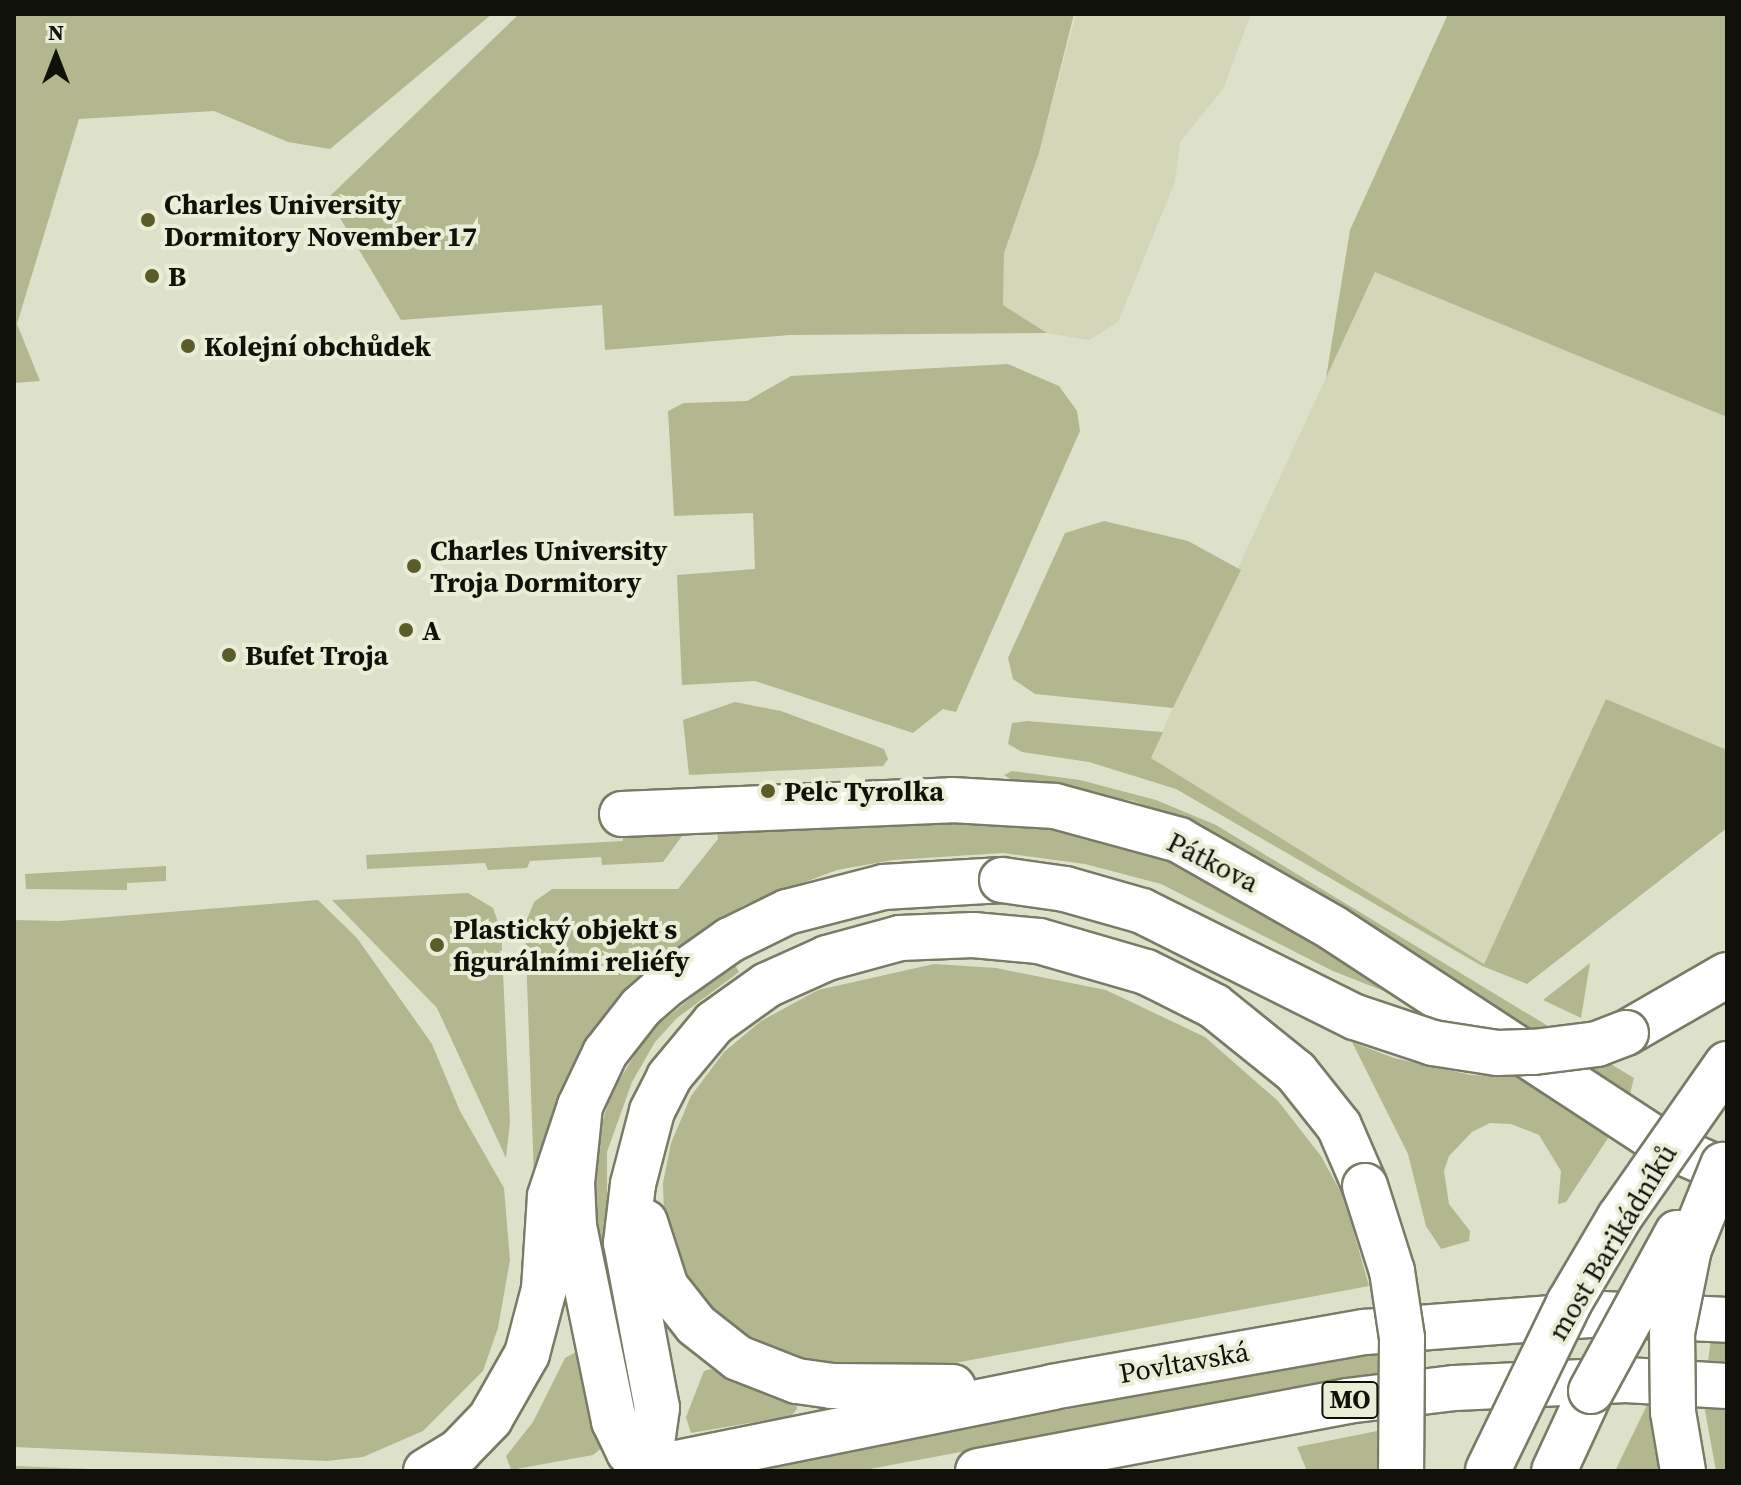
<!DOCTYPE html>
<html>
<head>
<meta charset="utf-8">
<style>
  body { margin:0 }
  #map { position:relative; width:1741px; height:1485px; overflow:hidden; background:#dee1ca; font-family:"Source Serif 4",serif }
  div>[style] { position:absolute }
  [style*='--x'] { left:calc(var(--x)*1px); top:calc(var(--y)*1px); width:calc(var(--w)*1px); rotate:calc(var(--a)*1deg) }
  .built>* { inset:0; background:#d3d6b8 }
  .green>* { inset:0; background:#b3b790 }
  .roads { filter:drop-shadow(2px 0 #797b66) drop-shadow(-2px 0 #797b66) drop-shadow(0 2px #797b66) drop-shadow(0 -2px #797b66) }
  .minor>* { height:44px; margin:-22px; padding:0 22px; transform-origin:22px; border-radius:22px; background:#fff }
  .major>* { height:44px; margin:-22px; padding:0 22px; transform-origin:22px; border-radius:22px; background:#fff }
  .highway>* { height:44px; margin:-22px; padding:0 22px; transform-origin:22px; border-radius:22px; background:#fff }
  .bridges { filter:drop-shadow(2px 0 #797b66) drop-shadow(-2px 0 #797b66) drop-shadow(0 2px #797b66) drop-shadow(0 -2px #797b66) }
  .major-bridge>* { height:44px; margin:-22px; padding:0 22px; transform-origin:22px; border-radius:22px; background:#fff }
  .dots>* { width:22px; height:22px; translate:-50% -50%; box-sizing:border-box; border:4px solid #ebeed7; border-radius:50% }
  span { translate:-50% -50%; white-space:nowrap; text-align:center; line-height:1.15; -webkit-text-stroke:8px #ebeed7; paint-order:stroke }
  .shield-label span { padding:2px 6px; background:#ebeed7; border:2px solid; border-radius:6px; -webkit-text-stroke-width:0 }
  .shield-label { font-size:26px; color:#101109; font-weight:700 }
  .poi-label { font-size:28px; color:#101109; font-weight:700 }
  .left { translate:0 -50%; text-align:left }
  .street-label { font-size:28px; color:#101109 }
  .frame { position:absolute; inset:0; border:16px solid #101109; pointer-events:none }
  .north { position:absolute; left:16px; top:16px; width:80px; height:80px; -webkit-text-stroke:6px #ebeed7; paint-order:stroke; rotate:0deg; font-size:22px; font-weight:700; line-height:32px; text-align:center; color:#101109 }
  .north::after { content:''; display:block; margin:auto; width:28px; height:36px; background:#101109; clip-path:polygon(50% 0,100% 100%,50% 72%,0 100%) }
</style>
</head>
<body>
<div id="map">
  <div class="built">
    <i style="clip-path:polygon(1076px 14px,1251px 14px,1223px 89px,1180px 142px,1175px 182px,1118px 322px,1089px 340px,1047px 333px,1003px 305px,1004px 253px,1039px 153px)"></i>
    <i style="clip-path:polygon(1375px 272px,1727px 417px,1727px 750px,1606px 699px,1484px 964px,1150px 758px)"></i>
  </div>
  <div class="green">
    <i style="clip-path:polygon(14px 14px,492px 14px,330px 149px,288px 142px,214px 111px,79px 119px,17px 324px,40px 381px,14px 383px)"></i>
    <i style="clip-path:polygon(519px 14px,1074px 14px,1039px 153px,1004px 253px,1003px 305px,1047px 333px,790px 335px,605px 350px,602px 305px,401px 320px,328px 198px)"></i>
    <i style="clip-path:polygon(1448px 14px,1727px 14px,1727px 417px,1375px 272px,1326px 378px,1350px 230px)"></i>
    <i style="clip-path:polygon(1008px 364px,1059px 386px,1077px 411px,1080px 431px,956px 712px,943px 709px,913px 733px,755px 681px,682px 685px,677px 575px,755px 569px,753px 513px,674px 516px,668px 411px,684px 403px,747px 401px,791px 376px)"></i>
    <i style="clip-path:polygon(1104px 521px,1188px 541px,1241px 570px,1173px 708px,1035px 694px,1013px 679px,1008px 658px,1065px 533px)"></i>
    <i style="clip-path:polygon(1606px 699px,1727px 750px,1727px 828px,1527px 984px,1482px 966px,1176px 789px,1089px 762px,1022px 752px,1008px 744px,1012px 723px,1027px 721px,1163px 732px,1151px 758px,1484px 964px)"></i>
    <i style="clip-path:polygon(735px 702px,781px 711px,884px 749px,888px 759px,883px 766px,689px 775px,683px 720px)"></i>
    <i style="clip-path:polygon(1012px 771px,1080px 780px,1156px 800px,1216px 825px,1634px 1078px,1630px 1094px,1200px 827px,1133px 801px,1015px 782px,1004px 775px)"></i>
    <i style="clip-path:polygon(992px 820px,1091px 834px,1172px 862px,1262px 909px,1399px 997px,1333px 971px,1161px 884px,1085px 864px,1003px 853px,893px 860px,837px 870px,744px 905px,704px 930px,606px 1013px,564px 1083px,535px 1207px,525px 924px,534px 902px,552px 889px,678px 889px,718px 839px,717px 831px)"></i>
    <i style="clip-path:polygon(685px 832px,663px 862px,602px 865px,601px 857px,530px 861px,527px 868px,488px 870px,485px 863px,367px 869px,366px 855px,623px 841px,623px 835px)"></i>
    <i style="clip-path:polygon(166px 866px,166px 881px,127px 883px,127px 890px,26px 889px,25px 874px)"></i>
    <i style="clip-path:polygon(468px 893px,493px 908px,501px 930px,510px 1122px,506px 1158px,437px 1008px,332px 900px)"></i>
    <i style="clip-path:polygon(318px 900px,357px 938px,432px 1044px,460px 1111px,504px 1188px,510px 1260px,498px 1328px,483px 1371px,423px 1431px,363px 1457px,327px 1461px,14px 1447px,14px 920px,59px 921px)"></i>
    <i style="clip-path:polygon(734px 963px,739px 972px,677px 1018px,655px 1042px,632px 1082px,607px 1152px,607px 1231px,644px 1426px,637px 1432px,590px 1199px,599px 1131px,612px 1092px,648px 1033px)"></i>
    <i style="clip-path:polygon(1590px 963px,1581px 1018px,1543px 1000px)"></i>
    <i style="clip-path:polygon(934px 964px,996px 968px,1106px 990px,1205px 1037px,1278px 1101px,1321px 1156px,1344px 1198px,1369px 1286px,955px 1363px,894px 1369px,831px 1369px,778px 1358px,730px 1331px,676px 1265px,664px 1216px,663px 1183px,671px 1143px,691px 1096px,724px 1052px,761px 1021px,818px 990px)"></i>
    <i style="clip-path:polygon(1352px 1042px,1394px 1058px,1471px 1075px,1527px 1077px,1612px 1132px,1566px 1202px,1558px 1204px,1561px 1171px,1539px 1135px,1511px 1124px,1490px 1123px,1472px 1132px,1449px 1156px,1444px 1171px,1449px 1204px,1470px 1231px,1469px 1241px,1441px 1249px,1426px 1226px,1408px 1154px)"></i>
    <i style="clip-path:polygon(1711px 1339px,1727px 1341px,1727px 1361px,1708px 1361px)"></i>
    <i style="clip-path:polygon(1377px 1349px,1379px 1374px,859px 1471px,749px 1471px)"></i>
    <i style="clip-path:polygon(578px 1351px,603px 1447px,593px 1455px,511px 1470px,506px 1456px,533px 1422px,565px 1358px)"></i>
    <i style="clip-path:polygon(710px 1369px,796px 1402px,797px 1409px,791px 1416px,691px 1433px,686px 1417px,704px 1371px)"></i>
    <i style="clip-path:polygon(1648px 1403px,1660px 1471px,1615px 1471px)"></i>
    <i style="clip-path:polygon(1704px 1405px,1727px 1408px,1727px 1471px,1716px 1471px)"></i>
    <i style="clip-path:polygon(1382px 1430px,1377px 1471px,1307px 1471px,1297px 1447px)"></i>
    <i style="clip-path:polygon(14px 1466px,143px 1471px,14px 1471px)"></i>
  </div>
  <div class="roads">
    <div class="minor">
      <i style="--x:622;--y:814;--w:330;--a:-2.4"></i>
      <i style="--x:952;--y:800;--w:103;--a:3.3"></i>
      <i style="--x:1055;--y:806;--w:129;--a:15.3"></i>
      <i style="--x:1179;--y:840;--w:177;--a:29.7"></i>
      <i style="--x:1333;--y:928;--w:394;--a:33.2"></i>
      <i style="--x:1663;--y:1144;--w:70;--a:23.6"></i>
    </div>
    <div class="major">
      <i style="--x:1626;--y:1033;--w:116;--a:-29.9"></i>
      <i style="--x:645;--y:1222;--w:68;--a:72.1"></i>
      <i style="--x:666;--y:1287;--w:48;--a:51.7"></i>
      <i style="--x:696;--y:1325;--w:53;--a:38.2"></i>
      <i style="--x:738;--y:1358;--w:63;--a:21.3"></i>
      <i style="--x:797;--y:1381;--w:34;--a:8"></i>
      <i style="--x:831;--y:1386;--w:122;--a:0.5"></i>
      <i style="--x:647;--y:1469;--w:413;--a:-11.4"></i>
      <i style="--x:1052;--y:1387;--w:318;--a:-10"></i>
      <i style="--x:1365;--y:1332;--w:238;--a:-4.3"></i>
      <i style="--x:1602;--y:1314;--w:125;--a:2.7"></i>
      <i style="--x:647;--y:1469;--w:25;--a:-137"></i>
      <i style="--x:629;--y:1452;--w:34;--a:-116"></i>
      <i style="--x:614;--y:1421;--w:199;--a:-101.6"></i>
      <i style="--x:574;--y:1226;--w:43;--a:-92.7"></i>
      <i style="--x:572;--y:1183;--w:77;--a:-84.1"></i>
      <i style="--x:580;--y:1106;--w:59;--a:-64.7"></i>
      <i style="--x:605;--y:1053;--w:58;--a:-52"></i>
      <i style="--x:641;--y:1007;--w:37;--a:-41"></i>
      <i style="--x:669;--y:983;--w:75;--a:-35.2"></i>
      <i style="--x:730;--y:940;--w:64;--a:-26.2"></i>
      <i style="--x:787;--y:912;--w:100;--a:-14.5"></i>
      <i style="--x:884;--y:887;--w:118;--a:-3.4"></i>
      <i style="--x:648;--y:1471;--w:64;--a:-81.9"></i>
      <i style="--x:657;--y:1408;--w:168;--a:-100.6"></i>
      <i style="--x:626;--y:1243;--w:59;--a:-83.2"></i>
      <i style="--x:633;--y:1184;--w:75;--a:-75.4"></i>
      <i style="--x:652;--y:1111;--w:38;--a:-63"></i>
      <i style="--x:669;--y:1077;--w:70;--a:-50.2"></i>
      <i style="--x:714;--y:1023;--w:65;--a:-35.6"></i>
      <i style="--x:767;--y:985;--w:66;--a:-24.2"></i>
      <i style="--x:827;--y:958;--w:76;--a:-15.3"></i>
      <i style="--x:900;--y:938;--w:73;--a:-2.4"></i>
      <i style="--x:973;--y:935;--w:66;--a:5.2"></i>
      <i style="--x:1039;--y:941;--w:111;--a:16.2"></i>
      <i style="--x:1146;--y:972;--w:76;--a:26.6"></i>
      <i style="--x:1214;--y:1006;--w:105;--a:38.8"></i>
      <i style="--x:1296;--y:1072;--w:69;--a:51.5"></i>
      <i style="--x:1339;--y:1126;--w:65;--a:66.6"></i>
      <i style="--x:978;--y:1471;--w:376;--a:-10.7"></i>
      <i style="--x:1347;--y:1401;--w:109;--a:-6.9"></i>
      <i style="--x:1455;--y:1388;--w:171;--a:-2.7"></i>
      <i style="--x:1626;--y:1380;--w:101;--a:3.4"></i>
      <i style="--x:1554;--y:1471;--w:88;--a:-65.2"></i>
    </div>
    <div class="highway">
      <i style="--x:426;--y:1471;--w:39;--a:-31"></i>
      <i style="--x:459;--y:1451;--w:45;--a:-45.9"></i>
      <i style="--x:490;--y:1419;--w:75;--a:-60.4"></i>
      <i style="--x:527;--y:1354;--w:67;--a:-75.3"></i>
      <i style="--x:544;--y:1289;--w:93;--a:-86.3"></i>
      <i style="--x:550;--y:1196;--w:95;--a:-71.6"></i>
      <i style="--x:636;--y:1471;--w:11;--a:-10"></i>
    </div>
  </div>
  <div class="bridges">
    <div class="major-bridge">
      <i style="--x:1002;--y:880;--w:64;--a:8.1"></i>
      <i style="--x:1065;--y:889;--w:80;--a:15.9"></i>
      <i style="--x:1142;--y:911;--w:238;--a:26.5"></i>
      <i style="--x:1355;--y:1017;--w:82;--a:18.4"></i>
      <i style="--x:1433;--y:1043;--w:65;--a:8.9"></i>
      <i style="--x:1497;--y:1053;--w:37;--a:-2"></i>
      <i style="--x:1534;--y:1052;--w:64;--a:-7.2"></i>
      <i style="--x:1597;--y:1044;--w:31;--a:-21"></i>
      <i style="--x:1365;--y:1186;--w:89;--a:72.4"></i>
      <i style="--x:1392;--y:1271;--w:68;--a:81.5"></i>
      <i style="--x:1402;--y:1338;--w:133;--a:90.4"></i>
      <i style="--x:1591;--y:1391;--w:180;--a:-61.4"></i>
      <i style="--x:1488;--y:1470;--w:186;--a:-64.1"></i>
      <i style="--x:1569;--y:1303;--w:99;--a:-59.5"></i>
      <i style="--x:1619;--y:1218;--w:188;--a:-55"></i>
      <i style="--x:1683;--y:1471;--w:60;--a:-99.6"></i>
      <i style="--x:1673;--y:1412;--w:79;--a:-90.7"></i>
      <i style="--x:1672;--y:1333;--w:86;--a:-78.6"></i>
      <i style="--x:1689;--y:1249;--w:91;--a:-68"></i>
    </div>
  </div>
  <div class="dots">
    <i style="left:148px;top:220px;background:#5a5d2a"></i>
    <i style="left:152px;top:276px;background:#5a5d2a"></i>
    <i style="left:188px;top:346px;background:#5a5d2a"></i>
    <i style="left:414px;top:566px;background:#5a5d2a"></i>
    <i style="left:406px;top:630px;background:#5a5d2a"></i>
    <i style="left:229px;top:655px;background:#5a5d2a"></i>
    <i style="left:768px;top:791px;background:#5a5d2a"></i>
    <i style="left:437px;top:945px;background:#5a5d2a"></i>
  </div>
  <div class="shield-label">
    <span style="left:1350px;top:1400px">MO</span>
  </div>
  <div class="poi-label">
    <span class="left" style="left:164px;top:220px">Charles University<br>Dormitory November 17</span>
    <span class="left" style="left:168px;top:276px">B</span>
    <span class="left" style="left:204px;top:346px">Kolejní obchůdek</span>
    <span class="left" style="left:430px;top:566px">Charles University<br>Troja Dormitory</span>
    <span class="left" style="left:422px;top:630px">A</span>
    <span class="left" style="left:245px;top:655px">Bufet Troja</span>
    <span class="left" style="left:784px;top:791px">Pelc Tyrolka</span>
    <span class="left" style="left:453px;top:945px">Plastický objekt s<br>figurálními reliéfy</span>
  </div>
  <div class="street-label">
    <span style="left:1213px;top:862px;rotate:27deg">Pátkova</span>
    <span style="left:1612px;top:1242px;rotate:-59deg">most Barikádníků</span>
    <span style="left:1184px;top:1362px;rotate:-10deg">Povltavská</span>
  </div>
  <div class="frame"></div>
  <div class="north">N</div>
</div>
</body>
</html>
